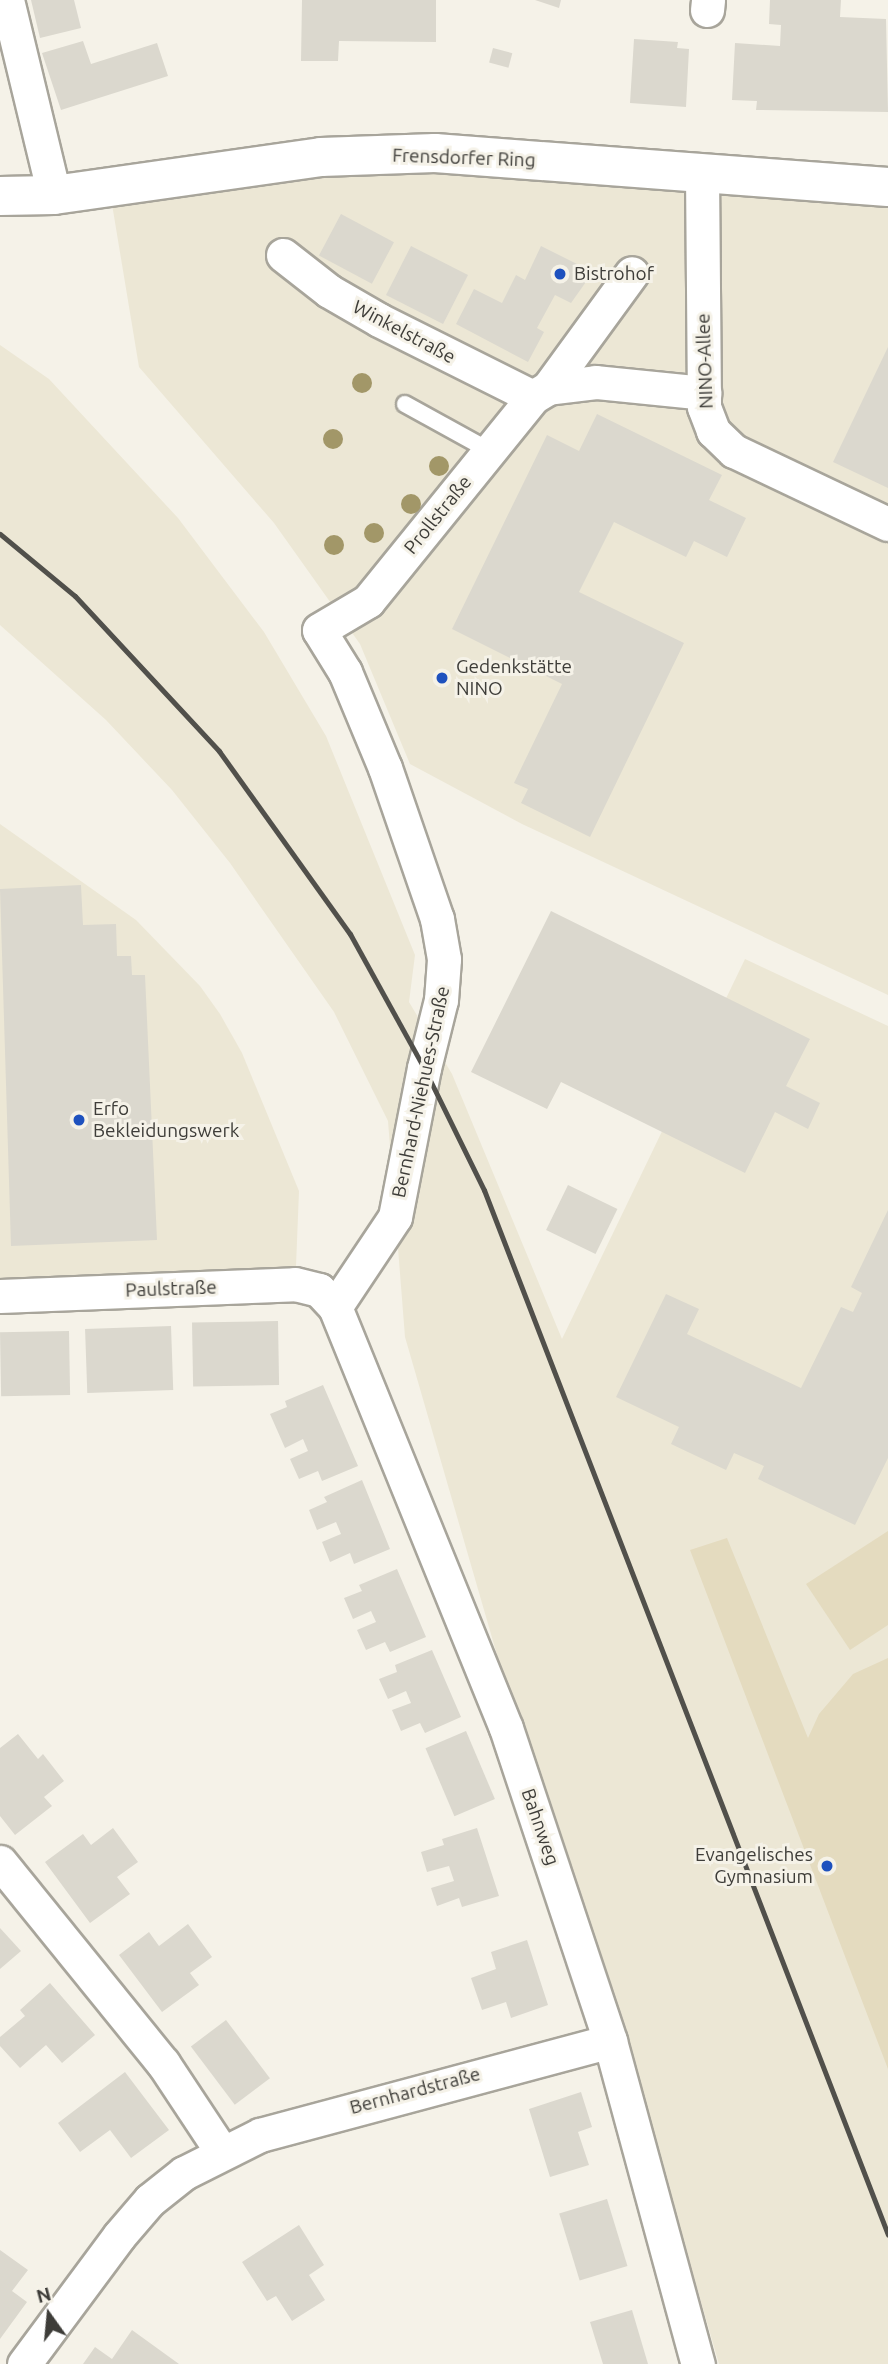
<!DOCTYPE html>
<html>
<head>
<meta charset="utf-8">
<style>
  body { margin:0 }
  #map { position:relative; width:888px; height:2364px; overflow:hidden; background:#f5f2e8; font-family:Ubuntu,sans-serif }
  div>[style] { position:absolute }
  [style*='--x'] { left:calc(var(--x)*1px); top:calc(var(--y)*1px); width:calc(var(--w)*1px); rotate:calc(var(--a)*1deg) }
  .built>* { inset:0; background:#ece7d5 }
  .green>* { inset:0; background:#e4dbbf }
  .building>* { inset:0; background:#dbd8ce; transform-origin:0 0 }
  .roads { filter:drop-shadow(2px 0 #a8a59b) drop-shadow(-2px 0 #a8a59b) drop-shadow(0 2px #a8a59b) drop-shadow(0 -2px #a8a59b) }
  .service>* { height:16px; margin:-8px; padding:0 8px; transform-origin:8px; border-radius:8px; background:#fff }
  .minor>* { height:33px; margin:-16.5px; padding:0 16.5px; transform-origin:16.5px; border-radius:16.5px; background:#fff }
  .tertiary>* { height:38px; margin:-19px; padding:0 19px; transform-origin:19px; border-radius:19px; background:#fff }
  .rail>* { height:5px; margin:-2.5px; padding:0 2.5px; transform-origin:2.5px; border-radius:2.5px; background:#51504b }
  .trees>* { width:20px; height:20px; margin:-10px; border-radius:50%; background:#a29768 }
  .dots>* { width:19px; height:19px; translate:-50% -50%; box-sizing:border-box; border:4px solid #f5f2e8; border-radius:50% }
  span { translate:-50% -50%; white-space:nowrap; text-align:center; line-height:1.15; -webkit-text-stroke:6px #f5f2e8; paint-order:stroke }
  .street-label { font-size:19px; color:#3e3d39 }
  .poi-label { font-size:19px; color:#3e3d39 }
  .left { translate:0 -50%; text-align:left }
  .right { translate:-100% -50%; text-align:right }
  .north { position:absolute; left:14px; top:2280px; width:70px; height:70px; -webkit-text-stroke:5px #f5f2e8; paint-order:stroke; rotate:345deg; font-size:19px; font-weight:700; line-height:28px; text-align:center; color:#3e3d39 }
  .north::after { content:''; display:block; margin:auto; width:24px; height:32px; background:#3e3d39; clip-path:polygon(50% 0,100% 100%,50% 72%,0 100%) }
</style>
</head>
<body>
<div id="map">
  <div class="built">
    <i style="clip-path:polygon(106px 168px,888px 173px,888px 995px,522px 824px,410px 764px,360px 644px,274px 523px,139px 367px)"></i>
    <i style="clip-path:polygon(0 345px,49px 379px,178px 518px,264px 632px,326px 736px,415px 955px,409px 1002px,452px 1074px,562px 1339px,745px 959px,888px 1026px,888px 2364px,719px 2364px,619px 2019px,517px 1724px,405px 1337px,388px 1121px,334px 1012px,230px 863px,172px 790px,106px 720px,0 625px)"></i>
    <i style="clip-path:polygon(0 824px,136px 920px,200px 986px,220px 1014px,242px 1053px,299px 1191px,296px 1266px,256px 1272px,0 1278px)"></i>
  </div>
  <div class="green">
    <i style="clip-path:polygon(888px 1531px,888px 1625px,850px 1650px,806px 1584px)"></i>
    <i style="clip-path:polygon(727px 1538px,808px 1738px,819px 1714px,853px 1674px,888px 1658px,888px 2069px,690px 1550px)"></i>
  </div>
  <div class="building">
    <i style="clip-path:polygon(31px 0,74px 0,81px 28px,40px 38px)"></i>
    <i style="clip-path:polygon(302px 0,436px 0,436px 42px,339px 41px,338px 61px,301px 61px)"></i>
    <i style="clip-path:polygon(535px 0,561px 0,559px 8px)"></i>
    <i style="clip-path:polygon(770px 0,841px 0,840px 17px,886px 19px,888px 112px,756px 110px,757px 101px,732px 100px,735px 43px,780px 46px,781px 25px,769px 24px)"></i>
    <i style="clip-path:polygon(634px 39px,678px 42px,677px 48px,689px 49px,686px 107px,630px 103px)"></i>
    <i style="clip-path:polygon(83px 41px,91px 64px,157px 43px,168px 76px,61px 110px,42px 53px)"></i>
    <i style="left:493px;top:48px;width:20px;height:15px;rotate:15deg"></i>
    <i style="left:341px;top:214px;width:60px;height:47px;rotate:28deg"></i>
    <i style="left:411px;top:246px;width:64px;height:55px;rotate:27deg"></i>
    <i style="clip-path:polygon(541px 246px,593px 272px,571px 303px,555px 295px,537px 328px,544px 332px,528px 362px,456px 324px,474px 289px,502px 303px,516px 275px,525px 280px)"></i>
    <i style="clip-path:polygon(888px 347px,888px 488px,833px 462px)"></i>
    <i style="clip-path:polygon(597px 414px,722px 475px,709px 500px,746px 518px,727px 557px,694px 541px,686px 557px,614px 522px,579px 592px,684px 643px,590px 837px,521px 803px,528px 789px,514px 783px,562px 684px,452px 629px,547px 435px,579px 451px)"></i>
    <i style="clip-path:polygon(81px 885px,83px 925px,116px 924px,117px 956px,131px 956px,132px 975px,145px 975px,157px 1240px,11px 1246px,0 889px)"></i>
    <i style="clip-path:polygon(551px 911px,810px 1039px,786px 1086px,820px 1103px,808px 1129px,775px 1112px,745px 1173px,561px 1082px,547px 1109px,471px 1072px)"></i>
    <i style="left:568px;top:1185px;width:55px;height:50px;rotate:26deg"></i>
    <i style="clip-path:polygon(888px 1210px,888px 1458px,855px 1525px,758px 1479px,764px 1466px,734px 1453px,726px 1470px,671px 1444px,679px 1427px,616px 1397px,666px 1294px,699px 1309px,687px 1334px,801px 1388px,841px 1307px,853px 1312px,862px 1293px,851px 1287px)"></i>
    <i style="left:278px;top:1321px;width:64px;height:86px;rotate:89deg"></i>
    <i style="left:171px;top:1326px;width:64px;height:86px;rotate:88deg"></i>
    <i style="left:69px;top:1331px;width:64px;height:69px;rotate:89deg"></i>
    <i style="clip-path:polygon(323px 1385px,358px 1466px,322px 1481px,318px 1471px,299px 1479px,290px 1459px,308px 1451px,303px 1439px,285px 1448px,270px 1414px,287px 1407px,285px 1401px)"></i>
    <i style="clip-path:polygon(362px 1480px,390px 1549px,354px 1564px,350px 1553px,330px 1562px,322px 1542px,341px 1534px,336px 1522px,317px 1530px,309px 1510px,327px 1502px,324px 1497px)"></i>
    <i style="clip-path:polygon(397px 1569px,426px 1637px,390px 1652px,385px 1642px,366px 1650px,357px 1630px,376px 1622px,371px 1611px,353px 1619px,344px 1598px,362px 1591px,359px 1585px)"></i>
    <i style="clip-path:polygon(432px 1650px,461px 1717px,425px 1733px,420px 1723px,401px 1731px,392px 1710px,411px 1703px,406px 1691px,388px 1699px,379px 1679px,397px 1672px,395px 1665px)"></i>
    <i style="left:466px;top:1731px;width:74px;height:44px;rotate:67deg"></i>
    <i style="clip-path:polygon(18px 1734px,38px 1759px,43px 1754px,64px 1781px,44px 1797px,52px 1806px,15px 1835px,0 1816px,0 1748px)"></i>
    <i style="clip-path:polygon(113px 1828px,138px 1862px,117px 1877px,130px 1894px,90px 1923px,45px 1862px,83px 1834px,91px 1845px)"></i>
    <i style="clip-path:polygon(477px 1828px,499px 1896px,462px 1907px,459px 1898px,437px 1906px,431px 1888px,454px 1881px,449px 1866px,427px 1872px,421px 1852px,444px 1845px,442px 1839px)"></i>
    <i style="clip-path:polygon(188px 1924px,212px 1957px,190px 1973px,199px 1985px,162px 2012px,119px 1955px,149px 1932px,159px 1946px)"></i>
    <i style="clip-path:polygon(0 1928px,21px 1951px,0 1969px)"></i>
    <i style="clip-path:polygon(527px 1940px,548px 2005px,511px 2018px,506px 2002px,482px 2010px,471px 1978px,496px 1969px,491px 1952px)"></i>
    <i style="clip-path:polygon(50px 1983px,95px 2035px,62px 2063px,46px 2045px,20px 2068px,0 2046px,0 2037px,25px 2016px,20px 2010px)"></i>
    <i style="left:226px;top:2020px;width:73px;height:44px;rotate:53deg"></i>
    <i style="clip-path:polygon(125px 2072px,169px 2130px,131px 2158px,110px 2130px,80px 2152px,58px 2123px)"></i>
    <i style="clip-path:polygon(581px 2092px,592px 2127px,578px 2132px,589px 2165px,550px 2177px,529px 2109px)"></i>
    <i style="left:607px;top:2199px;width:70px;height:50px;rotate:73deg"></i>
    <i style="clip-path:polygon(299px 2225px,324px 2265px,309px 2275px,325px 2300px,292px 2321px,276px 2296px,267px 2301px,242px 2262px)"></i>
    <i style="clip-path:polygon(0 2250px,28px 2270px,12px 2291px,27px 2302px,0 2339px)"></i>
    <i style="clip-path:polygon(632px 2310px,648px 2364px,603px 2364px,590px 2322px)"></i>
    <i style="clip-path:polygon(132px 2330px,179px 2364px,83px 2364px,95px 2347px,112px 2359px)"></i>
  </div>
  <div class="roads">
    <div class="service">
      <i style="--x:405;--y:404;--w:97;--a:28.9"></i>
    </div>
    <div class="minor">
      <i style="--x:7;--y:0;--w:201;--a:76.4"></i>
      <i style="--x:707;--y:10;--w:10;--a:-84"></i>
      <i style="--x:702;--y:173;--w:234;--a:89.5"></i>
      <i style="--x:704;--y:407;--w:26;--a:69"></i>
      <i style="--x:713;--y:431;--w:29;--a:44"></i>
      <i style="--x:734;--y:451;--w:170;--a:25.4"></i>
      <i style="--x:283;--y:255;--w:58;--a:38"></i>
      <i style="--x:329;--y:291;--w:58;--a:30.1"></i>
      <i style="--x:379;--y:320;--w:172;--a:26.6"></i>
      <i style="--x:548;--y:388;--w:142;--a:-53.9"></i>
      <i style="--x:0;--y:1296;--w:295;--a:-2.3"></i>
      <i style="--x:295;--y:1284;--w:25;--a:14"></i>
      <i style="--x:319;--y:1290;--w:23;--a:47"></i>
      <i style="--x:335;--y:1307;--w:454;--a:67.9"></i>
      <i style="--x:506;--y:1728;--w:330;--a:71.6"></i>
      <i style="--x:610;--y:2041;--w:335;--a:74.8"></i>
      <i style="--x:335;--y:1307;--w:108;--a:-56.3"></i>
      <i style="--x:395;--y:1217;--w:152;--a:-79"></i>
      <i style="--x:424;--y:1068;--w:70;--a:-76"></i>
      <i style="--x:441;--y:1000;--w:41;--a:-85.8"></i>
      <i style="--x:444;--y:959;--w:41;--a:-99.9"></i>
      <i style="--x:437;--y:919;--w:160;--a:-109"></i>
      <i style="--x:385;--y:768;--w:104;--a:-112.6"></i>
      <i style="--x:345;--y:672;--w:49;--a:-121.8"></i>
      <i style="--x:319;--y:630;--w:57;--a:-30.6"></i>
      <i style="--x:368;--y:601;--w:262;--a:-51"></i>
      <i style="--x:533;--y:397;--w:17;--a:-31"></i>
      <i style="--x:548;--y:388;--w:48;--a:-7.1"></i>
      <i style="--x:596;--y:382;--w:109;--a:5.8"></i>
      <i style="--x:0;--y:1862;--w:259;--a:51"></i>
      <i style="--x:163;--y:2063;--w:107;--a:56.5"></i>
      <i style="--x:24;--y:2364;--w:159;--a:-53.4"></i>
      <i style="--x:119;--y:2236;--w:48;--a:-49.3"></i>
      <i style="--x:150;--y:2200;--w:43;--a:-38.5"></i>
      <i style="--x:184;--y:2173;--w:85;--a:-26.6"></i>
      <i style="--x:260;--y:2135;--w:362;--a:-15"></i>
    </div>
    <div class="tertiary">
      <i style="--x:0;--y:196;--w:54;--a:-1.1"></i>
      <i style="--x:54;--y:195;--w:270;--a:-8.1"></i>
      <i style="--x:321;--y:157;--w:114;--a:-2"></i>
      <i style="--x:435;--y:153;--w:454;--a:4.3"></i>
    </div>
  </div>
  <div class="rail">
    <i style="--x:0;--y:534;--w:97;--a:39.6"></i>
    <i style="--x:75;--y:596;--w:212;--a:47.1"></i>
    <i style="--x:219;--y:751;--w:225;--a:54.4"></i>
    <i style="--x:350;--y:934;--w:153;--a:61.1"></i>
    <i style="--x:424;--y:1068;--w:136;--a:63.8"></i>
    <i style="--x:484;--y:1190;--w:1120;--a:68.86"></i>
  </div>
  <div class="trees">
    <i style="left:362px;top:383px"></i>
    <i style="left:333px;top:439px"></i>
    <i style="left:439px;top:466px"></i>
    <i style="left:411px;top:504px"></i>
    <i style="left:374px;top:533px"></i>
    <i style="left:334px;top:545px"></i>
  </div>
  <div class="dots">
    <i style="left:560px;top:274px;background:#1e51be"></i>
    <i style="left:442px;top:678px;background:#1e51be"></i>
    <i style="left:79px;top:1120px;background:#1e51be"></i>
    <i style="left:827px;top:1866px;background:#1e51be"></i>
  </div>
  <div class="street-label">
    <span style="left:464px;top:158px;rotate:2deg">Frensdorfer Ring</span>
    <span style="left:404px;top:332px;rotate:28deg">Winkelstraße</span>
    <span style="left:705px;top:361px;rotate:-92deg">NINO-Allee</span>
    <span style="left:438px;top:515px;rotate:-51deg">Prollstraße</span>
    <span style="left:421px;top:1092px;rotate:-78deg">Bernhard-Niehues-Straße</span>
    <span style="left:171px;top:1289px;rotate:-2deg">Paulstraße</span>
    <span style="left:540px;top:1827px;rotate:71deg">Bahnweg</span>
    <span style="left:415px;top:2091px;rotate:-15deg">Bernhardstraße</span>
  </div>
  <div class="poi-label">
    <span class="left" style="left:574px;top:274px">Bistrohof</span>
    <span class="left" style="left:456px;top:678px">Gedenkstätte<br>NINO</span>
    <span class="left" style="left:93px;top:1120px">Erfo<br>Bekleidungswerk</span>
    <span class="right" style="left:813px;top:1866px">Evangelisches<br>Gymnasium</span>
  </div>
  <div class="north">N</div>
</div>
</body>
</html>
